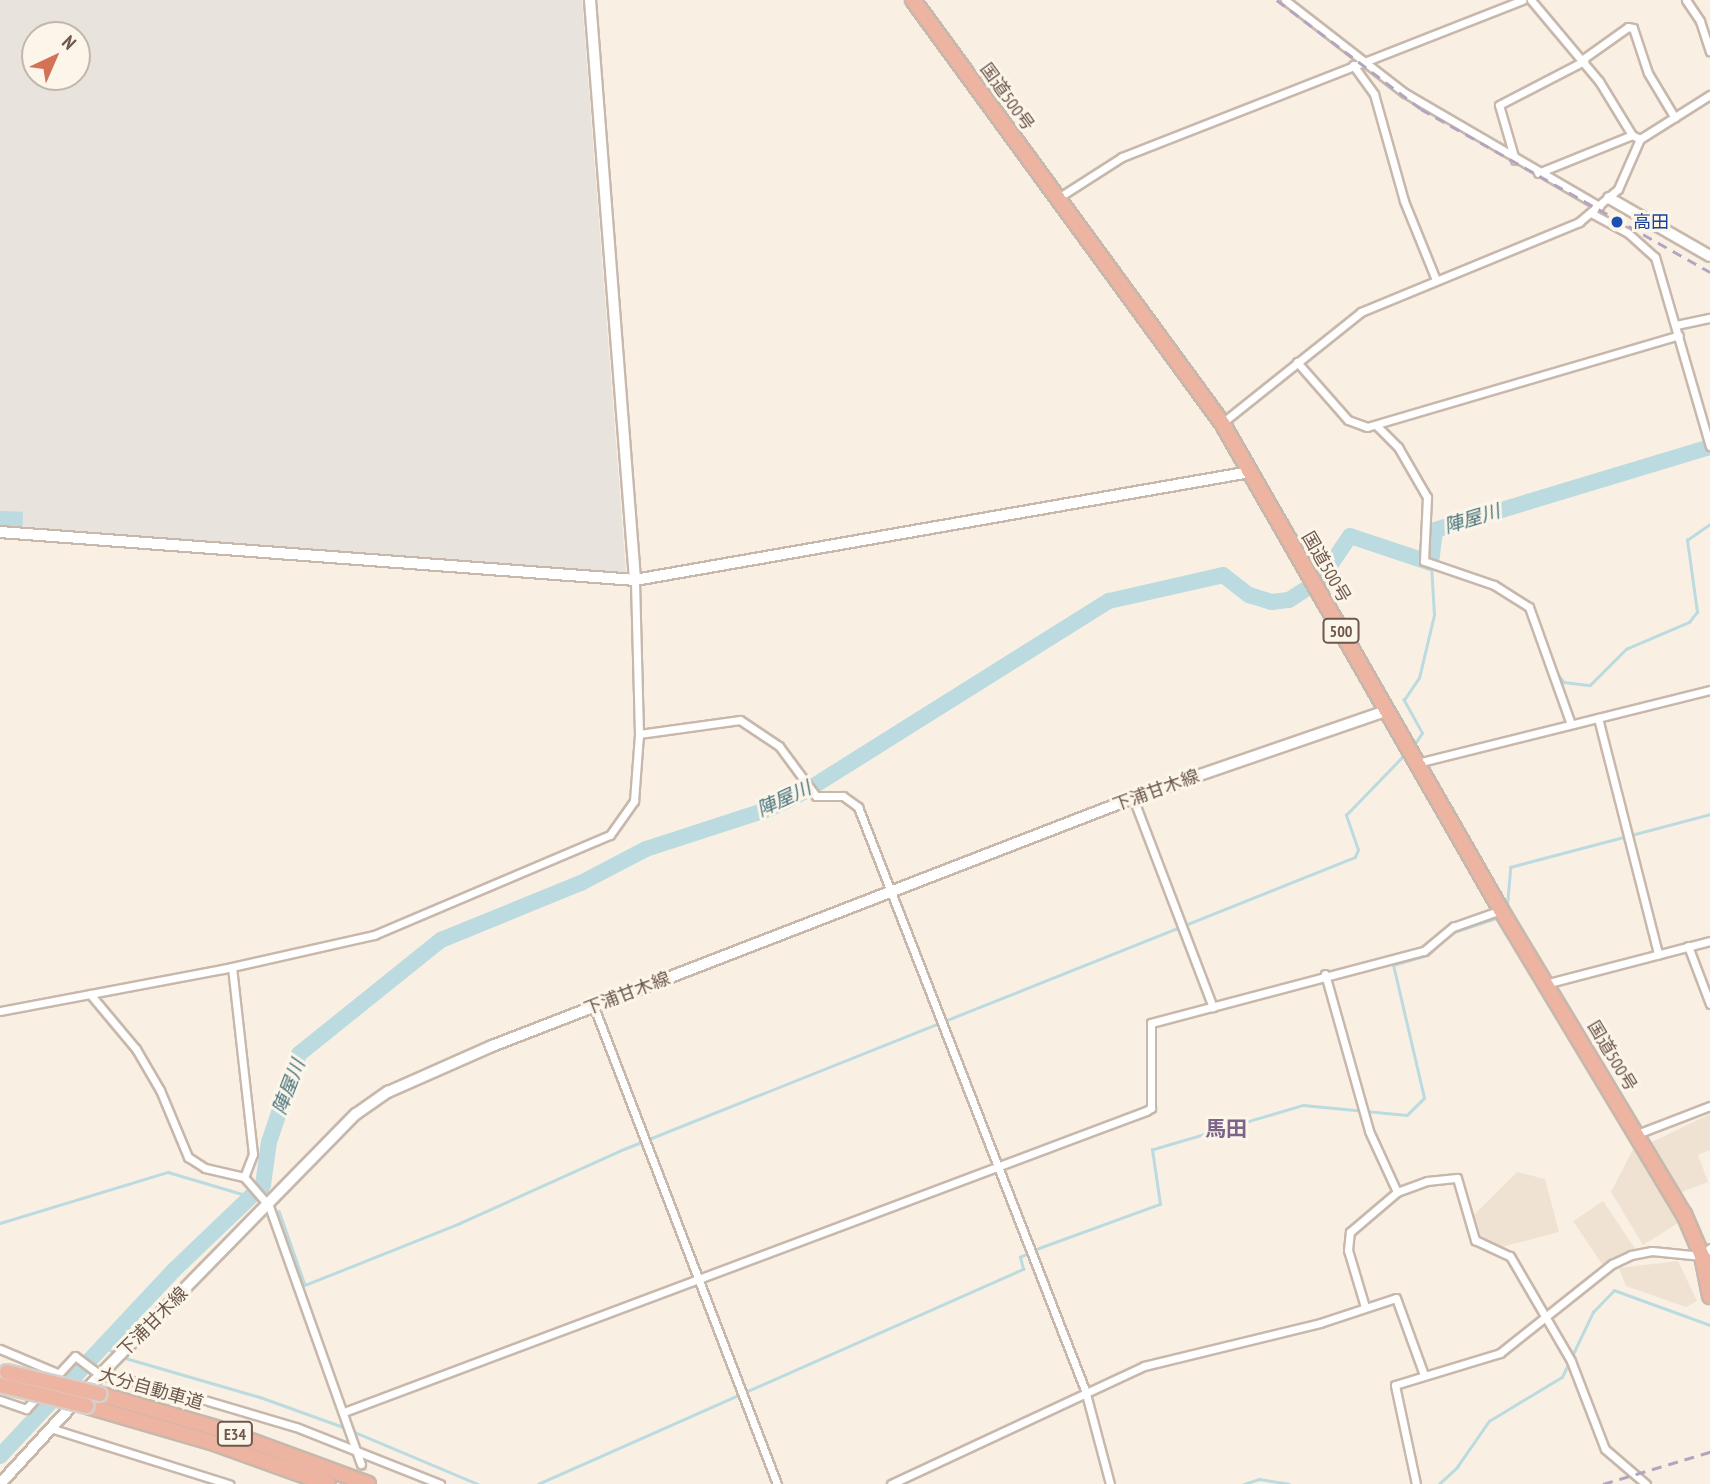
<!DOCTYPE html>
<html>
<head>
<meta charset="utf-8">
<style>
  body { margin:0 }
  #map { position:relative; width:1710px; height:1484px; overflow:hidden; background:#f9f0e3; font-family:"PT Sans Narrow","Noto Sans JP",sans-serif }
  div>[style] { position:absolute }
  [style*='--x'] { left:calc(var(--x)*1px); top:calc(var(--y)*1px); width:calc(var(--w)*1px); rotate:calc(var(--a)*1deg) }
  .residential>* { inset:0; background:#efe2d3; transform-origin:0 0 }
  .industrial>* { inset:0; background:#e9e3de }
  .water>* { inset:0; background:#bbdbe0; transform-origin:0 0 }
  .stream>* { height:2.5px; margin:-1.25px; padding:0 1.25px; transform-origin:1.25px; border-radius:1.25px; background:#bbdbe0 }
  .river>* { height:16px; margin:-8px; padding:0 8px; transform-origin:8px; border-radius:8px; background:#bbdbe0 }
  .street-tunnel>* { height:7px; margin-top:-3.5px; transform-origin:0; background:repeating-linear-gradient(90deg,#d6cabe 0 7px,transparent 0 10.5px) }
  .roads { filter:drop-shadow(2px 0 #c8b8ac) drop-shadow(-2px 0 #c8b8ac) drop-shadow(0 2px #c8b8ac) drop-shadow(0 -2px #c8b8ac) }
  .street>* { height:7px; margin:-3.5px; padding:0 3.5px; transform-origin:3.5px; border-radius:3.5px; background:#fff }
  .secondary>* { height:10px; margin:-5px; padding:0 5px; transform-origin:5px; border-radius:5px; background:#fff }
  .highway>* { height:14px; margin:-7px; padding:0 7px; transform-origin:7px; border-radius:7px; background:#ecb4a1 }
  .rail>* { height:2.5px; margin-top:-1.25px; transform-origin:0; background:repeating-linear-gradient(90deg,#b3a4c0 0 10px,transparent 0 17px) }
  .bridges { filter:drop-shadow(2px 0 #d6d0cd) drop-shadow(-2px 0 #d6d0cd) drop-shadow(0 2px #d6d0cd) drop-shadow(0 -2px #d6d0cd) }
  .highway-bridge>* { height:14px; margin:-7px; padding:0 7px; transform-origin:7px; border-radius:7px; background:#ecb4a1 }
  .dots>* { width:19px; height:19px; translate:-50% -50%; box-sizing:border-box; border:4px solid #fcf5e9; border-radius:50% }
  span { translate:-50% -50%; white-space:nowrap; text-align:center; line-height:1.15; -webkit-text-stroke:6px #fcf5e9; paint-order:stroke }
  .shield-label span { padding:2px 5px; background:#fcf5e9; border:2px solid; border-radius:5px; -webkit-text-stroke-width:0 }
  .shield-label { font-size:16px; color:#6e584d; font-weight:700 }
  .street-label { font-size:18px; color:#6e584d }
  .transit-label { font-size:18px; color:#164399 }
  .left { translate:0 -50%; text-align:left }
  .water-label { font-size:19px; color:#49767f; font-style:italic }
  .quarter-label { font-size:21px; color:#7d658a; font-weight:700 }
  .north { position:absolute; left:21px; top:21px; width:70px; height:70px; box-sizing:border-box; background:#fcf5e9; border:2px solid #c3b6ab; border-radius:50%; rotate:44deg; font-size:19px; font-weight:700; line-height:28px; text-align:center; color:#6e584d }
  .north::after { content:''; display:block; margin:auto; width:24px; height:32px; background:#d47257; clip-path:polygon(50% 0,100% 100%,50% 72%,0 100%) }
</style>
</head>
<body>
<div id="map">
  <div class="residential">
    <i style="clip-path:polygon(1710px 1114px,1710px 1150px,1698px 1155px,1708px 1182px,1672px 1196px,1652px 1142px)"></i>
    <i style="clip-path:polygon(1633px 1149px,1678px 1223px,1643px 1245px,1611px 1192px)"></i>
    <i style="clip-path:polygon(1517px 1172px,1545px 1179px,1559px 1232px,1494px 1249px,1481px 1241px,1471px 1218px)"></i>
    <i style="left:1603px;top:1201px;width:57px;height:36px;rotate:56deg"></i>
    <i style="clip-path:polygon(1678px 1261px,1697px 1301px,1686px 1307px,1626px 1286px,1619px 1268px)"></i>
  </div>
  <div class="industrial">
    <i style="clip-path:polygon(evenodd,0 0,582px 0,626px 573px,0 525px,0 0,35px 35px,77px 35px,77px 77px,35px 77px,35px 35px)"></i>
  </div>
  <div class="water">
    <i style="left:0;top:511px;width:23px;height:15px;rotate:2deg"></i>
  </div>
  <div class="stream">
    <i style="--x:1535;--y:613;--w:53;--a:70.2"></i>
    <i style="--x:1556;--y:672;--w:13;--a:51"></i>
    <i style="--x:1564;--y:682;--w:26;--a:7"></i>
    <i style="--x:1590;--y:685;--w:51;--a:-45"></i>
    <i style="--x:1626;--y:649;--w:69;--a:-23.2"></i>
    <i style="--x:1689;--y:622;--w:13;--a:-51"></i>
    <i style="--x:1697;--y:612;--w:73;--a:-97.9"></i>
    <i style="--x:1687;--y:540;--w:28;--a:-35"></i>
    <i style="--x:1414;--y:745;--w:14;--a:-56"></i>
    <i style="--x:1422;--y:733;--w:38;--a:-119"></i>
    <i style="--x:1404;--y:700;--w:27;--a:-56"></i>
    <i style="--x:1419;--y:678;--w:65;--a:-76.6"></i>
    <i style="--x:1434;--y:615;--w:51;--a:-93.4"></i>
    <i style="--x:1507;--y:905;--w:38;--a:-85"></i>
    <i style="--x:1510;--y:867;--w:207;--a:-14.8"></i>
    <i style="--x:263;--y:1185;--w:9;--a:54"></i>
    <i style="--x:279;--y:1211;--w:78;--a:70.6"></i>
    <i style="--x:305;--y:1285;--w:167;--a:-21.8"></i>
    <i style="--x:460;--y:1223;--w:180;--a:-24.3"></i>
    <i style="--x:624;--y:1149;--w:787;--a:-21.77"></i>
    <i style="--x:1355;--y:857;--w:8;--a:-67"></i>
    <i style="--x:1358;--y:850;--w:37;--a:-109"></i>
    <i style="--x:1346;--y:815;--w:88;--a:-45.9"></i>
    <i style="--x:0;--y:1223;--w:176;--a:-16.9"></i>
    <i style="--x:168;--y:1172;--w:84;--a:16.5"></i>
    <i style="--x:104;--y:1346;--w:14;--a:34"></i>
    <i style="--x:122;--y:1357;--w:144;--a:16.2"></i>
    <i style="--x:260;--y:1397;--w:91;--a:19.8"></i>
    <i style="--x:352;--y:1431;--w:137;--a:22.8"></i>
    <i style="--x:538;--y:1484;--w:531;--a:-23.91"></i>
    <i style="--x:1023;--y:1269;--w:12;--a:-104"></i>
    <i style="--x:1020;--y:1257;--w:21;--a:-25"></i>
    <i style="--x:1039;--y:1248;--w:129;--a:-20"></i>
    <i style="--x:1160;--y:1204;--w:55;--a:-98.4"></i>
    <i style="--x:1152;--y:1150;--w:5;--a:-22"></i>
    <i style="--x:1157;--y:1148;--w:152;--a:-16.4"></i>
    <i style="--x:1303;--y:1105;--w:104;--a:5.5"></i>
    <i style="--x:1407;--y:1115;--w:24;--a:-45"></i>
    <i style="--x:1424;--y:1098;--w:137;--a:-103.1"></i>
    <i style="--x:1393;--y:965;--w:36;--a:-16"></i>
    <i style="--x:1428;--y:955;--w:32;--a:-44"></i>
    <i style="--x:1451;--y:933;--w:48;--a:-18.1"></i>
    <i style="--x:1244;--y:1484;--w:16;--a:-18"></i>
    <i style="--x:1259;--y:1479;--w:30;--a:9"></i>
    <i style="--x:1439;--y:1484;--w:25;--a:-43"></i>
    <i style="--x:1457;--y:1467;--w:56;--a:-55.2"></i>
    <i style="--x:1489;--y:1421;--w:85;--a:-31.1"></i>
    <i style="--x:1562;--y:1377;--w:72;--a:-64.5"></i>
    <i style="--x:1593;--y:1312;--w:30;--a:-46"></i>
    <i style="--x:1614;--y:1290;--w:102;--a:20"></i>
  </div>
  <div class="river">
    <i style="--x:0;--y:1456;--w:255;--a:-46.9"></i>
    <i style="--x:174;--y:1270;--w:123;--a:-43.7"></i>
    <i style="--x:263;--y:1185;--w:43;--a:-82.1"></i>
    <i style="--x:269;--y:1142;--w:93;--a:-71.2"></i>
    <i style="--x:299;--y:1054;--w:182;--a:-38.8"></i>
    <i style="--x:441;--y:940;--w:151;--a:-22.2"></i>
    <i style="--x:581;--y:883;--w:73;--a:-27.6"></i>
    <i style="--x:646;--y:849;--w:129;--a:-18"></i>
    <i style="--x:769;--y:809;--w:39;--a:-26"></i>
    <i style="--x:804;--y:792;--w:360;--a:-32.1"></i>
    <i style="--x:1109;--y:601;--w:117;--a:-12.8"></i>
    <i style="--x:1223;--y:575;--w:33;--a:38"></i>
    <i style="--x:1249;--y:595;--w:24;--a:17"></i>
    <i style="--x:1272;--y:602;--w:17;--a:-7"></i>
    <i style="--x:1289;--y:600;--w:37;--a:-33"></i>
    <i style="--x:1320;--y:580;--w:53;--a:-55.7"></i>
    <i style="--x:1350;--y:536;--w:85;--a:18.4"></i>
    <i style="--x:1431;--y:563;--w:33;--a:-83"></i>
    <i style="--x:1435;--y:530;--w:287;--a:-16.8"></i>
  </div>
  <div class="street-tunnel">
    <i style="--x:361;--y:1464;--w:20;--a:70"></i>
  </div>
  <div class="roads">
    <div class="street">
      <i style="--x:1285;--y:0;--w:152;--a:37.8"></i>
      <i style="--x:1405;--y:93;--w:225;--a:30.2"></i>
      <i style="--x:1531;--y:0;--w:106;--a:50"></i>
      <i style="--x:1599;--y:81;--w:63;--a:58.6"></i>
      <i style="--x:1632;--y:135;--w:9;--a:27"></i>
      <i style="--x:1686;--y:0;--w:25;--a:56"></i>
      <i style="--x:1700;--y:21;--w:32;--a:72"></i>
      <i style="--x:1583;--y:59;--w:55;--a:-35.4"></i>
      <i style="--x:1628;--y:27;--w:5;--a:11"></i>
      <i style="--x:1633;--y:28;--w:47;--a:71.6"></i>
      <i style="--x:1648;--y:73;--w:52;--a:59"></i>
      <i style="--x:1353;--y:65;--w:36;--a:54"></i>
      <i style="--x:1374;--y:94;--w:111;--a:74.3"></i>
      <i style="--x:1404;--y:201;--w:85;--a:67.9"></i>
      <i style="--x:1515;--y:160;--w:57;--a:-106.2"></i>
      <i style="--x:1499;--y:105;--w:96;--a:-27.4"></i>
      <i style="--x:1538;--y:173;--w:101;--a:-22"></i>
      <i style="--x:1058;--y:198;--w:76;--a:-32.6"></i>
      <i style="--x:1122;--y:157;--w:430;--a:-21.4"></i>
      <i style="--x:1591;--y:213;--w:42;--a:28.4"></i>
      <i style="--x:1628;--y:233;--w:36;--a:42"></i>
      <i style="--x:1655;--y:257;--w:197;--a:73.8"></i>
      <i style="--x:1676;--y:325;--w:35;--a:-12"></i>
      <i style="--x:1297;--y:362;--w:77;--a:48.7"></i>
      <i style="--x:1348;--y:420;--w:20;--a:20"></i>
      <i style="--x:1367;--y:427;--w:325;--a:-16.4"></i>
      <i style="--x:1222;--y:423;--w:178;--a:-38.6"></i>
      <i style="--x:1361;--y:312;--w:236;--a:-22.4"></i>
      <i style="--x:1579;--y:222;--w:51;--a:-40.2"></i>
      <i style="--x:1618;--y:189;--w:55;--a:-66.3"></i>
      <i style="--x:1640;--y:139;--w:83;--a:-32.2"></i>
      <i style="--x:1377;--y:426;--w:30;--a:45"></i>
      <i style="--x:1398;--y:447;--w:58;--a:59.9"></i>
      <i style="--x:1427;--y:497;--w:64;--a:92.7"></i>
      <i style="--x:1424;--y:561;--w:74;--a:18.9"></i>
      <i style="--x:1494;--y:585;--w:41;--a:32.2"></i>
      <i style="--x:1529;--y:607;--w:124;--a:70.3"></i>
      <i style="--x:1598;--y:718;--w:244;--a:75.7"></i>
      <i style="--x:639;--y:734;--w:102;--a:-7.9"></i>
      <i style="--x:740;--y:720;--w:47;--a:33.7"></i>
      <i style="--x:779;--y:746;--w:62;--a:53.5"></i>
      <i style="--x:816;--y:796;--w:27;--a:0"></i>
      <i style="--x:843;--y:796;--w:19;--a:36"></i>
      <i style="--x:858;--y:807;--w:626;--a:68.73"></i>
      <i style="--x:1085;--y:1390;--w:97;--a:75.1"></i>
      <i style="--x:1417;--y:763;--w:302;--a:-14"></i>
      <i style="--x:1133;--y:798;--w:224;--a:69.1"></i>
      <i style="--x:1688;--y:946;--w:62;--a:69.2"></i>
      <i style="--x:232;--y:967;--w:188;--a:83.6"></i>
      <i style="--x:253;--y:1154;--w:25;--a:111"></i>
      <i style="--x:1325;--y:974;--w:163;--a:74.3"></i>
      <i style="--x:1369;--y:1131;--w:67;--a:65.3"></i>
      <i style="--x:1545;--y:984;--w:171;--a:-14.6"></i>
      <i style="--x:90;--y:994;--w:72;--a:50.1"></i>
      <i style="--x:136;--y:1049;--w:48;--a:59.7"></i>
      <i style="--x:160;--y:1090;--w:73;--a:67.3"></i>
      <i style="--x:188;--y:1157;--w:20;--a:33"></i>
      <i style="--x:205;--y:1168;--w:40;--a:13"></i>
      <i style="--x:244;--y:1177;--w:38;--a:49"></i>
      <i style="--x:269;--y:1206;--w:274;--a:70.4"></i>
      <i style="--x:594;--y:1007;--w:511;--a:69.01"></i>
      <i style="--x:0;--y:1011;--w:227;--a:-10.7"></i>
      <i style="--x:223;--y:969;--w:155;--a:-12.7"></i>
      <i style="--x:374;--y:935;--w:256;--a:-23"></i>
      <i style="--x:610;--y:835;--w:42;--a:-54.8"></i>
      <i style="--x:634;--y:801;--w:67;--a:-85.7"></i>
      <i style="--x:639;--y:734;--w:154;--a:-91.5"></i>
      <i style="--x:1637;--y:1134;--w:78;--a:-21"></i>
      <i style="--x:1365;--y:1307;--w:59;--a:-106.6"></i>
      <i style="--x:1348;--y:1250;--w:18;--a:-84"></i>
      <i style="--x:1350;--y:1232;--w:62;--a:-40.4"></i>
      <i style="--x:1397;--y:1192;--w:32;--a:-20"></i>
      <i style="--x:1427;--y:1181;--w:30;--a:-6"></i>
      <i style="--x:1457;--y:1178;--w:65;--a:73.8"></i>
      <i style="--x:1475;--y:1240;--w:38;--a:25"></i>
      <i style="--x:1510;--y:1256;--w:121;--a:59.8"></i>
      <i style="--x:1571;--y:1361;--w:94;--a:68.9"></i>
      <i style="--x:1605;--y:1449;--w:54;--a:40.5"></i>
      <i style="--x:0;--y:1349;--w:62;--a:22.8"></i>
      <i style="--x:0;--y:1400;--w:28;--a:19"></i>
      <i style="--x:26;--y:1409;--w:72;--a:-47.2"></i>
      <i style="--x:75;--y:1356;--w:31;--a:37"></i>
      <i style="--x:100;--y:1375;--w:55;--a:10.5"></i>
      <i style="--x:154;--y:1385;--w:148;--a:16.5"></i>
      <i style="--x:296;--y:1427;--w:155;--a:21.6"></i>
      <i style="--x:344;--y:1412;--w:857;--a:-20.57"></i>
      <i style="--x:1146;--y:1111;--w:6;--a:-31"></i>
      <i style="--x:1151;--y:1108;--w:85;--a:-90"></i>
      <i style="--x:1151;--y:1023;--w:282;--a:-14.8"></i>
      <i style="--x:1424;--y:951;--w:38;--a:-40"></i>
      <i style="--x:1453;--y:927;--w:51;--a:-19.5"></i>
      <i style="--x:50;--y:1428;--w:188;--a:17.4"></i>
      <i style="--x:891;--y:1484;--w:279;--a:-25"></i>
      <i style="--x:1144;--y:1366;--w:181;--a:-13.7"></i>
      <i style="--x:1320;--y:1323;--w:80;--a:-18.2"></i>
      <i style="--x:1396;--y:1298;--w:82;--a:70"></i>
      <i style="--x:1416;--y:1484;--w:101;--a:-102"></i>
      <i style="--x:1395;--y:1385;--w:110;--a:-16.9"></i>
      <i style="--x:1500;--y:1353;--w:143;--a:-38.5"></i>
      <i style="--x:1612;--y:1264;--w:21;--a:-25"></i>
      <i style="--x:1631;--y:1255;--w:21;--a:-11"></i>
      <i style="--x:1652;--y:1251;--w:50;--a:5.7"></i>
      <i style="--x:1702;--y:1256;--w:11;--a:-45"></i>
    </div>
    <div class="secondary">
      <i style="--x:590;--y:0;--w:582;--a:85.56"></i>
      <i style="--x:1609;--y:198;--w:116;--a:29.9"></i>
      <i style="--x:0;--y:532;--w:637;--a:4.32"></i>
      <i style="--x:635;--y:580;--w:624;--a:-9.96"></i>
      <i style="--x:0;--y:1484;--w:148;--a:-47.5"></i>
      <i style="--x:100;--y:1375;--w:366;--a:-45.6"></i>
      <i style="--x:356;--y:1114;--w:39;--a:-35"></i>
      <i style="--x:388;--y:1092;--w:114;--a:-23.9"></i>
      <i style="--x:492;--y:1046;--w:687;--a:-21.15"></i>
      <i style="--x:1133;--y:798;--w:268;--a:-19"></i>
    </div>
    <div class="highway">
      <i style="--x:913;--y:0;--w:524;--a:53.85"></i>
      <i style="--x:1222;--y:423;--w:561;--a:60.19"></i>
      <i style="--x:1501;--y:910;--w:355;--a:59"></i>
      <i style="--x:1684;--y:1214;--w:46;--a:66.8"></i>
      <i style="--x:1702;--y:1256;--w:41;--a:78.7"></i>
      <i style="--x:99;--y:1394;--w:122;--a:16.2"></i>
      <i style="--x:216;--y:1428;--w:162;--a:20.2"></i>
      <i style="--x:87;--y:1406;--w:129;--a:16.2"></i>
      <i style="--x:211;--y:1442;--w:124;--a:19.7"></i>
    </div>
  </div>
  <div class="rail">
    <i style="--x:1277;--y:0;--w:181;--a:37.1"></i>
    <i style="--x:1421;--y:109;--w:332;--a:29.4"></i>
    <i style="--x:1603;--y:1484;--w:112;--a:-16.7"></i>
  </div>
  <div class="bridges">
    <div class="highway-bridge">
      <i style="--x:7;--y:1372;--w:95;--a:13.4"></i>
      <i style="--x:0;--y:1385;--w:89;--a:13.6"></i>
    </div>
  </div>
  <div class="dots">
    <i style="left:1617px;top:222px;background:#1a4fb4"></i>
  </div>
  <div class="shield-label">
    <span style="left:1341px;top:631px">500</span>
    <span style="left:235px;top:1434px">E34</span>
  </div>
  <div class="street-label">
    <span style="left:1007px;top:97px;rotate:54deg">国道500号</span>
    <span style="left:1326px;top:567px;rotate:60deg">国道500号</span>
    <span style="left:1156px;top:791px;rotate:-20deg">下浦甘木線</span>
    <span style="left:627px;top:994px;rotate:-21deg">下浦甘木線</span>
    <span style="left:1612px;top:1056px;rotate:59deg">国道500号</span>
    <span style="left:153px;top:1322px;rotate:-45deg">下浦甘木線</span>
    <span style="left:151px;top:1389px;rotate:16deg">大分自動車道</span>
  </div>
  <div class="transit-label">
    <span class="left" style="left:1633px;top:222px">高田</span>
  </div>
  <div class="water-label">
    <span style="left:1472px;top:519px;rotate:-17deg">陣屋川</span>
    <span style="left:784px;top:799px;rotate:-25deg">陣屋川</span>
    <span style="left:289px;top:1087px;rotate:-69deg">陣屋川</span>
  </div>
  <div class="quarter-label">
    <span style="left:1226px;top:1129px">馬田</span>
  </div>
  <div class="north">N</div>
</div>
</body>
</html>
